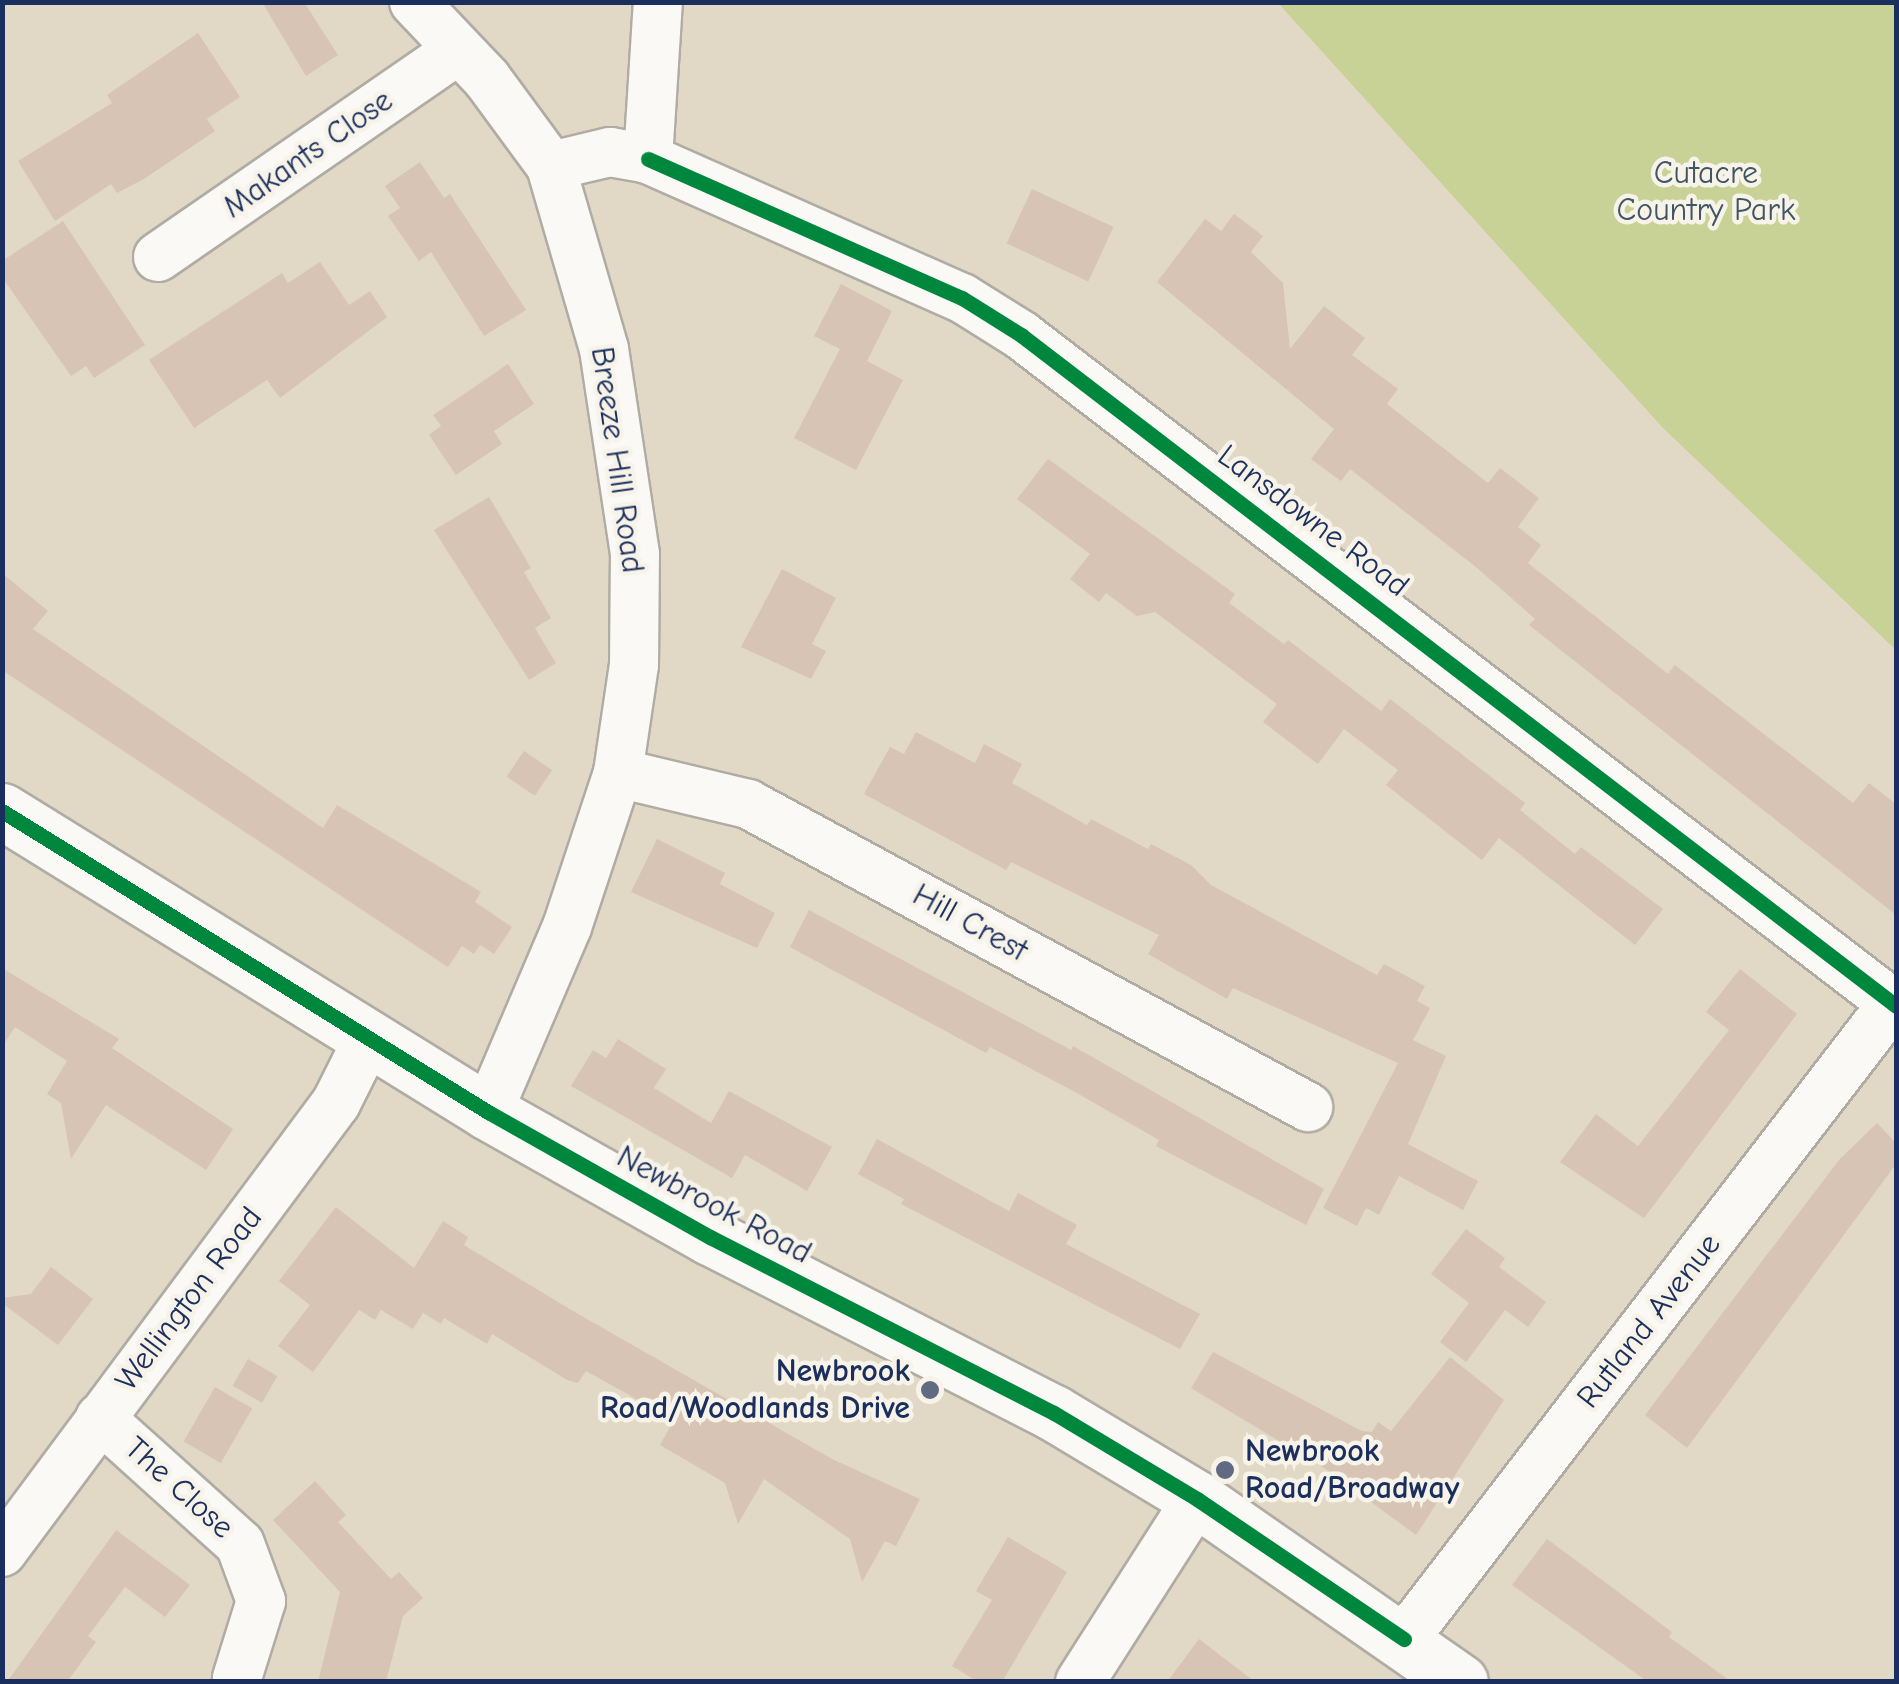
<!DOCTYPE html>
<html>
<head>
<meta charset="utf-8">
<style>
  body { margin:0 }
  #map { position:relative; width:1899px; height:1684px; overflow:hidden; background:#e1d9c5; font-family:"Comic Neue",sans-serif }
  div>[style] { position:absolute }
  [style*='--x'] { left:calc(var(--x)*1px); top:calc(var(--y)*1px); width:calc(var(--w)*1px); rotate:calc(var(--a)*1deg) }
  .green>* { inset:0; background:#c8d297 }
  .building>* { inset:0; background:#d7c4b5; transform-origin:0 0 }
  .roads { filter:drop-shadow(2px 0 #b0aca4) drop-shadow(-2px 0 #b0aca4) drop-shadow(0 2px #b0aca4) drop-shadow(0 -2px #b0aca4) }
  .minor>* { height:48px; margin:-24px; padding:0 24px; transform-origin:24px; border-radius:24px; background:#faf9f6 }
  .trunk>* { height:55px; margin:-27.5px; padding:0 27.5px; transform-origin:27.5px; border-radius:27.5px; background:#faf9f6 }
  .cycleway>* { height:15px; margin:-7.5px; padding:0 7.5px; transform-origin:7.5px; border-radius:7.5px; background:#00873e }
  .dots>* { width:28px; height:28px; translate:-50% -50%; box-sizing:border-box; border:5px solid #f7f3e8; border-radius:50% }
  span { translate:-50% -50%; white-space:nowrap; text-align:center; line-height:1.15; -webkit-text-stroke:9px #f7f3e8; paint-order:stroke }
  .street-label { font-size:32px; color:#1b2f5e }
  .park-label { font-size:32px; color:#415663 }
  .poi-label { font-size:32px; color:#1b2f5e; font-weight:700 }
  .right { translate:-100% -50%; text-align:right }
  .left { translate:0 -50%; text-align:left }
  .frame { position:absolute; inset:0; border:5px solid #1b2f5e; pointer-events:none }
</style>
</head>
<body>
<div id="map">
  <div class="green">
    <i style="clip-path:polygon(1278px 3px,1896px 3px,1896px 650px,1663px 428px)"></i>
  </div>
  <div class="building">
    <i style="clip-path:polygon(262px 2px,304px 2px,338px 55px,306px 76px)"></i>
    <i style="clip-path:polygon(198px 33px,240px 97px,207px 119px,215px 131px,144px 179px,117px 193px,111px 184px,55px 221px,18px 161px,112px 103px,107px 95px)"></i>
    <i style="clip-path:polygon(420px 162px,444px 198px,450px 194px,526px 310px,484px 336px,431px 252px,419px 261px,388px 216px,400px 208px,385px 186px)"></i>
    <i style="left:1032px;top:189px;width:90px;height:60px;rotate:25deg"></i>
    <i style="clip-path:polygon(1234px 214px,1263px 236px,1251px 252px,1283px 283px,1290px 349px,1324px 306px,1365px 338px,1352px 355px,1398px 389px,1387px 404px,1488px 483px,1500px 468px,1539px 498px,1518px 527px,1541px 545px,1528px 563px,1668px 674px,1675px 665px,1853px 803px,1869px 783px,1896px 804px,1896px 915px,1529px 625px,1535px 619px,1476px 567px,1350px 469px,1341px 481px,1311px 459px,1334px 429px,1157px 282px,1205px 219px,1221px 231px)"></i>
    <i style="clip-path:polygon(63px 221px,145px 345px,94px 378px,86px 366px,71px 376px,2px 277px,2px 261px)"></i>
    <i style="clip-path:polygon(320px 262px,349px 305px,370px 291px,387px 317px,280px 398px,267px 380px,194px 428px,149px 360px,282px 273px,288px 283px)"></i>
    <i style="clip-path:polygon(841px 284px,892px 311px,867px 361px,903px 380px,856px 470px,794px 438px,840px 349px,814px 336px)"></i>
    <i style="clip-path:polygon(508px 364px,534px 404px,494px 431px,502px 444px,456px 475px,429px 435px,441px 426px,433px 415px)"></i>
    <i style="clip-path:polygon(1048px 459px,1235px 594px,1229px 603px,1284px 644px,1288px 640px,1381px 711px,1390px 699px,1525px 803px,1520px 810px,1575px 854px,1581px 847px,1663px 909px,1635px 945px,1499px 838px,1482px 860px,1386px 785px,1398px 770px,1344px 729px,1318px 764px,1263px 722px,1277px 704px,1155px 612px,1137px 616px,1106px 593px,1099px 602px,1070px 579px,1090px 554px,1017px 499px)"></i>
    <i style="clip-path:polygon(489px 497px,531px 568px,524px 572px,551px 618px,535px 628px,556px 663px,529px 680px,434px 530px)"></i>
    <i style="clip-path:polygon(782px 569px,836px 598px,812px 644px,826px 651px,811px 679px,741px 647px)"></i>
    <i style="clip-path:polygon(2px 573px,48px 611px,33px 629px,323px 828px,337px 805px,481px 892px,475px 902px,512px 927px,494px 954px,480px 945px,474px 954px,462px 946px,448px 967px,2px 670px)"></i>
    <i style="clip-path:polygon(916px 732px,975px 763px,984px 744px,1022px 764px,1012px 783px,1087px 825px,1091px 819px,1148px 849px,1151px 844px,1191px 865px,1211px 885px,1377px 975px,1384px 964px,1425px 986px,1417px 1001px,1430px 1008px,1413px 1040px,1446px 1056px,1408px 1144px,1478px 1181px,1463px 1210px,1399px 1176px,1379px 1215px,1366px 1208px,1357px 1226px,1323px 1208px,1398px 1063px,1233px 988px,1227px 999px,1148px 954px,1159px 935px,1011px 862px,1006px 870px,864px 794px,890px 747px,904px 754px)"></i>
    <i style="left:524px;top:751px;width:34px;height:31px;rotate:34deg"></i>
    <i style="clip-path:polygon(657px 839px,725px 873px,720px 884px,775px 913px,757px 948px,631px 892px)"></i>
    <i style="clip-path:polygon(809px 910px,1071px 1050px,1073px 1046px,1324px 1189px,1306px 1225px,1156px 1146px,1159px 1140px,1075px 1092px,990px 1047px,986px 1053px,790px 947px)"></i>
    <i style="clip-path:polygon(2px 968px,119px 1039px,112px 1048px,233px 1129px,206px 1170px,106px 1105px,71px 1159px,61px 1103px,47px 1094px,67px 1061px,15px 1027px,2px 1047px)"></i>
    <i style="clip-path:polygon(1740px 969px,1797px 1014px,1644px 1218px,1560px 1162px,1596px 1114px,1638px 1146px,1729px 1030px,1706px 1012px)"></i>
    <i style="clip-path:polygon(618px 1039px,666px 1069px,654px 1088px,711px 1123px,729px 1091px,832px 1147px,807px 1191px,745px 1155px,732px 1178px,571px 1086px,593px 1050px,606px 1058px)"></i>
    <i style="clip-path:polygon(1877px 1123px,1896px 1143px,1896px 1164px,1687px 1448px,1645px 1415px,1839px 1160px)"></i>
    <i style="clip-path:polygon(877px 1139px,1009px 1211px,1018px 1193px,1077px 1225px,1066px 1244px,1200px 1314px,1180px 1349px,901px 1204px,904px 1199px,858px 1174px)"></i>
    <i style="clip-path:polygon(336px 1207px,414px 1268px,443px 1221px,468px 1237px,464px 1245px,573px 1311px,832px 1459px,920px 1499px,896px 1546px,885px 1541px,862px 1582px,850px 1539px,764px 1479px,738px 1524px,725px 1483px,660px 1445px,674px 1420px,586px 1371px,578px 1383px,567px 1380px,492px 1334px,487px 1344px,444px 1318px,441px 1324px,423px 1313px,413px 1329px,381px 1310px,375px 1320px,359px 1310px,313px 1372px,278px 1346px,310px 1305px,279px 1281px)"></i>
    <i style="clip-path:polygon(1466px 1229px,1505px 1258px,1499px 1267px,1546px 1302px,1528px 1327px,1505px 1310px,1466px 1362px,1440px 1342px,1469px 1303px,1431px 1274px)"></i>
    <i style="clip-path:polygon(51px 1267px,93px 1299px,58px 1345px,2px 1303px,2px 1298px,31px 1294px)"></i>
    <i style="clip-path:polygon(1213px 1352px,1362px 1431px,1372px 1432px,1378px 1422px,1391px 1431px,1450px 1357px,1504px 1400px,1416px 1535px,1329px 1471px,1191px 1388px)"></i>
    <i style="left:248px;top:1359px;width:34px;height:31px;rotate:30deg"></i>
    <i style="left:215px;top:1387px;width:43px;height:63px;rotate:30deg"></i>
    <i style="clip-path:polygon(315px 1481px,346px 1515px,338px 1522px,391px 1579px,399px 1572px,423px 1598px,403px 1616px,386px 1682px,318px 1682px,340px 1592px,273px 1520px)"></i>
    <i style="clip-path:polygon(116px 1530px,190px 1585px,165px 1617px,125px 1587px,88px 1636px,96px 1642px,67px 1682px,7px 1682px)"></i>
    <i style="clip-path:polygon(1008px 1537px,1067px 1572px,1002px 1682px,978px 1682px,952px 1666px,992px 1600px,976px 1591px)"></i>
    <i style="clip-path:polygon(1547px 1539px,1672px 1632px,1669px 1637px,1732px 1682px,1648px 1682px,1512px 1585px)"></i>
    <i style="clip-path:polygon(1199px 1639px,1255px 1682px,1167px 1682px)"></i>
  </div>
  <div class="roads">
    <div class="minor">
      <i style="--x:414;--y:2;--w:106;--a:46.5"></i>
      <i style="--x:487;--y:79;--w:108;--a:53.7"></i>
      <i style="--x:648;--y:159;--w:343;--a:23.9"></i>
      <i style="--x:962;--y:298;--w:70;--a:32.1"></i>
      <i style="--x:1021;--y:335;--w:1103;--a:37.48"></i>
      <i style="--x:158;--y:257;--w:364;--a:-34.6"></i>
      <i style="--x:618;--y:773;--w:134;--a:13.4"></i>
      <i style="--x:748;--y:804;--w:637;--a:28.42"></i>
      <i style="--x:488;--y:1112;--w:201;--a:-66.9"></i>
      <i style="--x:567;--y:927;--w:162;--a:-71.7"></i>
      <i style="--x:618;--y:773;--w:109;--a:-81.6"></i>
      <i style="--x:634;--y:665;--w:111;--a:-89.5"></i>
      <i style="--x:635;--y:554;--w:207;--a:-98.6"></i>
      <i style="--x:604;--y:349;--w:191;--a:-106.2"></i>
      <i style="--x:551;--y:166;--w:61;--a:-13.3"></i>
      <i style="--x:610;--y:152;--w:39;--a:10"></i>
      <i style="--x:648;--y:159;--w:157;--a:-86.4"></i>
      <i style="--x:100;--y:1418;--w:188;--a:42"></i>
      <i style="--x:240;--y:1544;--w:61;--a:69.8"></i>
      <i style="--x:261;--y:1601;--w:81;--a:107.3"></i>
      <i style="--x:2;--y:1552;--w:560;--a:-53.36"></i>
      <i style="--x:336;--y:1103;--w:69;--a:-63.4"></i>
      <i style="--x:1404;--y:1639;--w:802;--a:-52.44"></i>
      <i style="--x:1080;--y:1682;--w:217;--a:-57.4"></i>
    </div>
    <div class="trunk">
      <i style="--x:2;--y:811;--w:572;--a:31.77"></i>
      <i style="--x:488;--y:1112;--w:255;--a:29.4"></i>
      <i style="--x:710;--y:1237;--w:386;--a:27.1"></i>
      <i style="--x:1054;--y:1413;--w:167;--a:31"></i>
      <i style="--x:1197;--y:1499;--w:320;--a:34.8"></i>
    </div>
  </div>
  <div class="cycleway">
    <i style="--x:648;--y:159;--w:343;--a:23.9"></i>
    <i style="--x:962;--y:298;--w:70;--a:32.1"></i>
    <i style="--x:1021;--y:335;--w:1103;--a:37.48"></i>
    <i style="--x:2;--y:811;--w:572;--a:31.77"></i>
    <i style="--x:488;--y:1112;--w:255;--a:29.4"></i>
    <i style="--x:710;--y:1237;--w:386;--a:27.1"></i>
    <i style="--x:1054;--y:1413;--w:167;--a:31"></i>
    <i style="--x:1197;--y:1499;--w:250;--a:34.1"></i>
  </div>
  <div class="dots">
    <i style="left:930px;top:1390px;background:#606a82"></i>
    <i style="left:1225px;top:1470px;background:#606a82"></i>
  </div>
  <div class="street-label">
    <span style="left:308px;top:154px;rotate:-35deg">Makants Close</span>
    <span style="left:617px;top:460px;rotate:82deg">Breeze Hill Road</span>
    <span style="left:1313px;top:521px;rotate:37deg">Lansdowne Road</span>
    <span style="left:970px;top:923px;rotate:29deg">Hill Crest</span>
    <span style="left:714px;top:1205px;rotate:28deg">Newbrook Road</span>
    <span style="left:189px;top:1299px;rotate:-53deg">Wellington Road</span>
    <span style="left:1649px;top:1321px;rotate:-52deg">Rutland Avenue</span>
    <span style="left:179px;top:1488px;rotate:42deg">The Close</span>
  </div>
  <div class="park-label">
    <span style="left:1706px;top:192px">Cutacre<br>Country Park</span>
  </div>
  <div class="poi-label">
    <span class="right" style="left:910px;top:1390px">Newbrook<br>Road/Woodlands Drive</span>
    <span class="left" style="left:1245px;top:1470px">Newbrook<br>Road/Broadway</span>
  </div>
  <div class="frame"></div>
</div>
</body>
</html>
